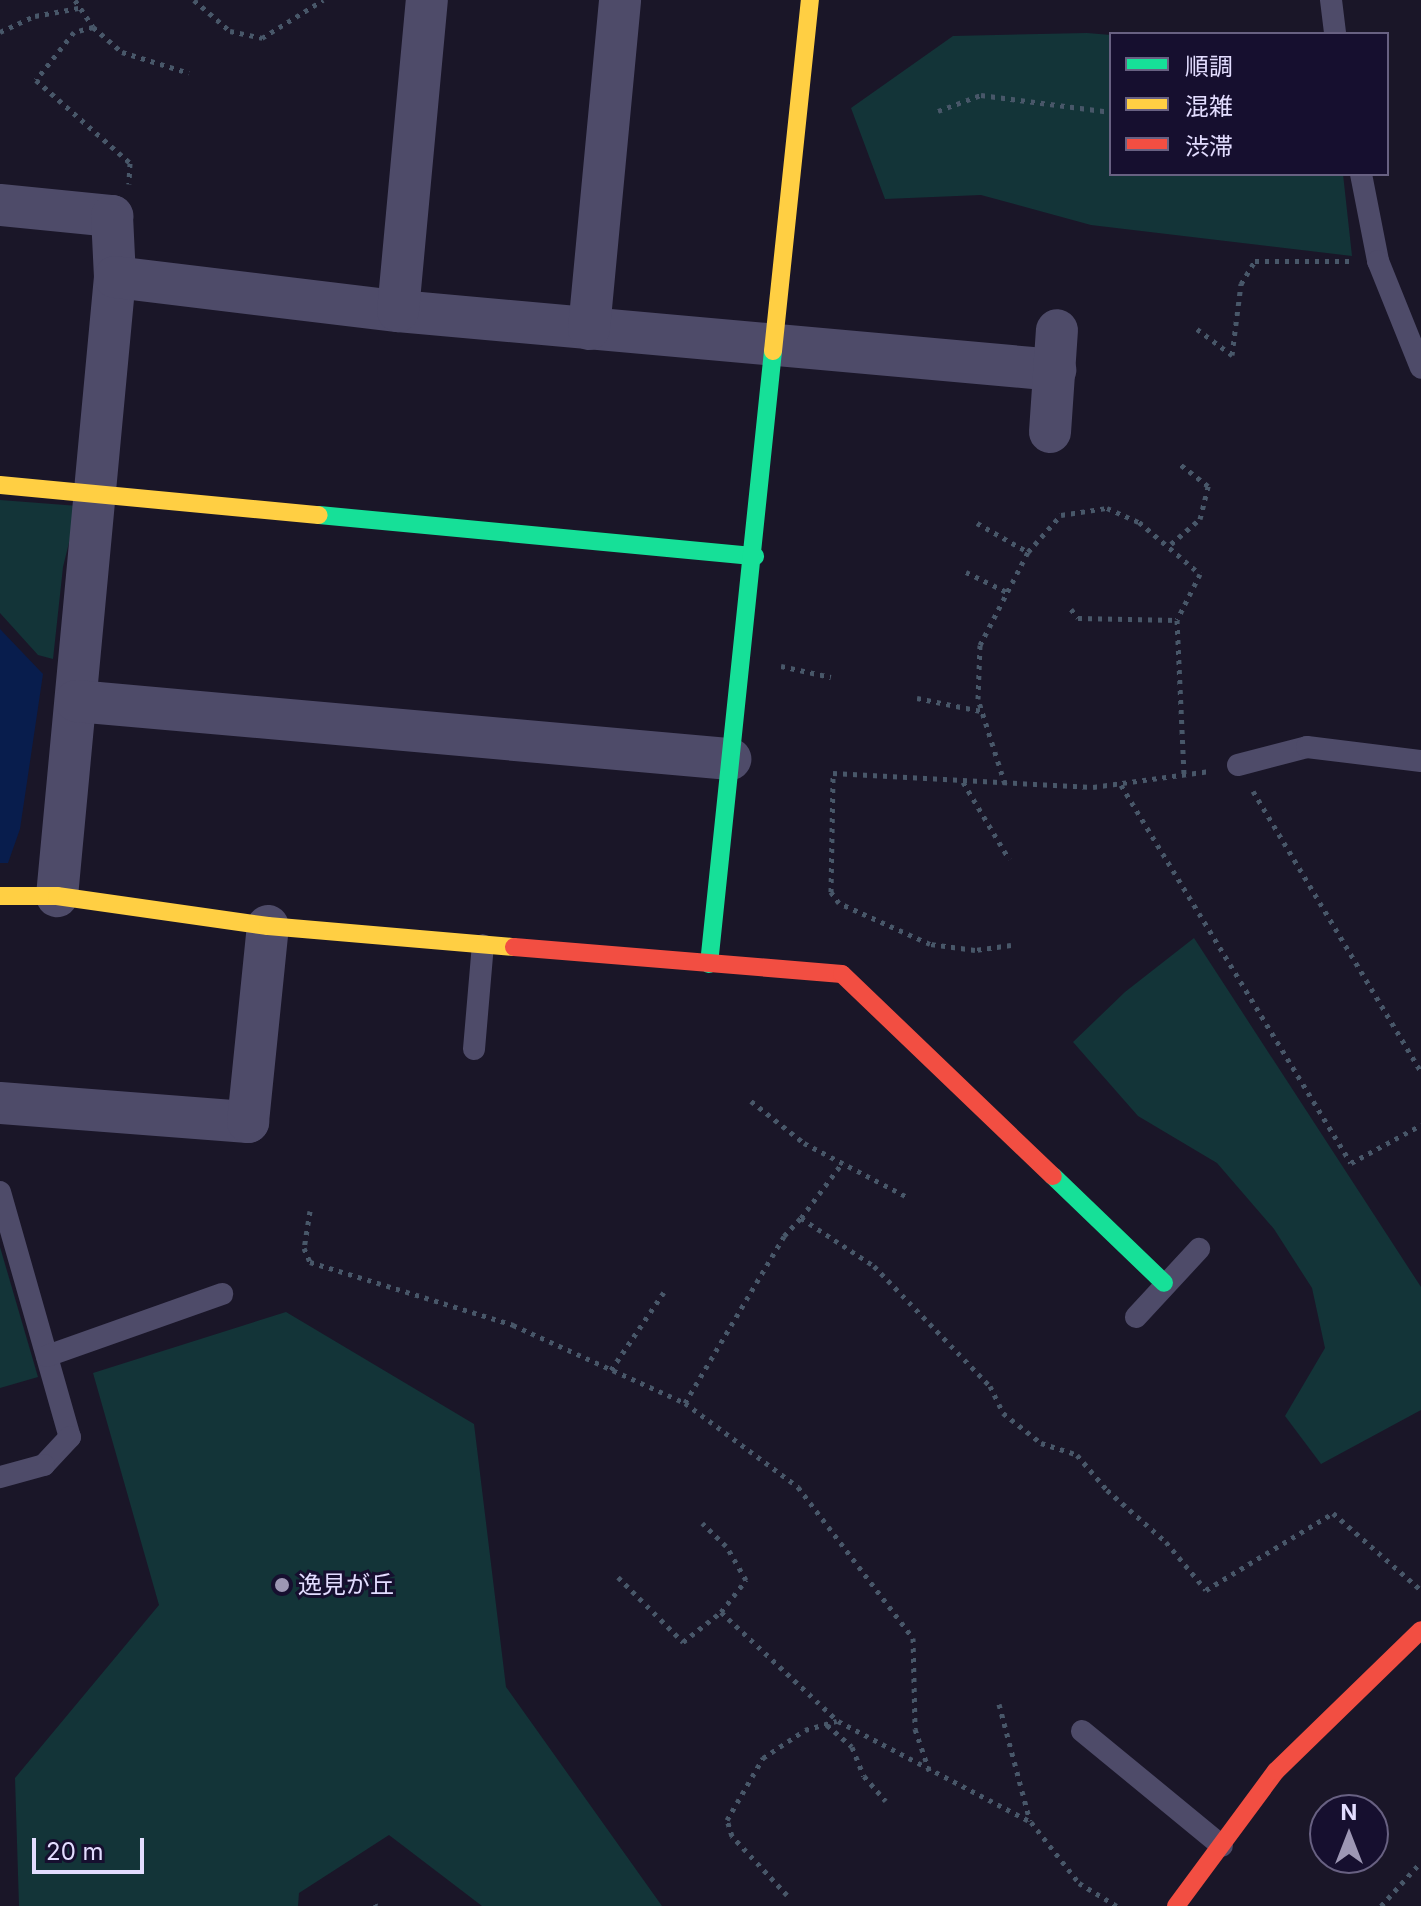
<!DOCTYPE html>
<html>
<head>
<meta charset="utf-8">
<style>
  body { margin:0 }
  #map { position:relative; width:1421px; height:1906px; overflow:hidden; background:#1a1628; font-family:Inter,"Noto Sans JP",sans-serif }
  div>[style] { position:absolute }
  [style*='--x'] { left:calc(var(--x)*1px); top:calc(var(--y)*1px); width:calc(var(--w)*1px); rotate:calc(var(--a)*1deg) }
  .green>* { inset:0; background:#133438 }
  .water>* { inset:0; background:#081d4d }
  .path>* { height:5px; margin-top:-2.5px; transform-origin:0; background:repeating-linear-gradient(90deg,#485769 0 4px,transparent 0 10px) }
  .lane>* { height:22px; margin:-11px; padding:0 11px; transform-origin:11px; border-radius:11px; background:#4e4b69 }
  .street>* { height:42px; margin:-21px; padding:0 21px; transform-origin:21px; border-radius:21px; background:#4e4b69 }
  .fast>* { height:18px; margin:-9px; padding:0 9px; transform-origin:9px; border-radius:9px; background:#16e098 }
  .slow>* { height:18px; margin:-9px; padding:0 9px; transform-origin:9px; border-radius:9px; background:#ffcf43 }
  .jam>* { height:18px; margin:-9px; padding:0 9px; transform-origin:9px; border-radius:9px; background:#f24e42 }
  .dots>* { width:22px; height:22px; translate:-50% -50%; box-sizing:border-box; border:4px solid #160f2f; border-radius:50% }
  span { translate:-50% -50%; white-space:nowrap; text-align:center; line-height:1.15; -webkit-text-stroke:6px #160f2f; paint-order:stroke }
  .poi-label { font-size:24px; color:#e3ddff }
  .left { translate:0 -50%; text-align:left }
  .legend { position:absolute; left:1109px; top:32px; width:280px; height:144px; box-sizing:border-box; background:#160f2f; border:2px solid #686182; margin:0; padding:10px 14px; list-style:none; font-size:24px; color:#e3ddff }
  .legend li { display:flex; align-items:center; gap:16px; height:40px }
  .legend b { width:40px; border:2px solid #686182 }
  .north { position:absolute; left:1309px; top:1794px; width:80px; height:80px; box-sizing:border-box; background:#160f2f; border:2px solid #686182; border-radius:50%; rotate:0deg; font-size:22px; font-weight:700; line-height:32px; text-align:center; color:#e3ddff }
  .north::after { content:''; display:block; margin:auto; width:28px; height:36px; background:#9d97b4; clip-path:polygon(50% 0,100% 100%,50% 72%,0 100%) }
  .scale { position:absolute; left:32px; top:1838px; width:112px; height:36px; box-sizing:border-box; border:4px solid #e3ddff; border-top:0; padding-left:10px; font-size:24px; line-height:28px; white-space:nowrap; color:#e3ddff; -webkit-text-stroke:6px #160f2f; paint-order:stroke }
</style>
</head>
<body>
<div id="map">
  <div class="green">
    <i style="clip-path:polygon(1087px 33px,1111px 35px,1111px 174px,1343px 174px,1352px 256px,1091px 225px,981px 195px,885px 199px,851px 108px,953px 36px)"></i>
    <i style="clip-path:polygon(0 500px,78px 506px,63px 567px,53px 659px,38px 655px,0 613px)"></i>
    <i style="clip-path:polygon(1194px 938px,1421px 1287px,1421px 1410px,1321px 1464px,1285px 1416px,1325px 1348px,1312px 1288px,1274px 1229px,1217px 1163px,1138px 1116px,1073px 1042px,1125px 992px)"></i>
    <i style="clip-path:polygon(0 1247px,38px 1377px,0 1388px)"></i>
    <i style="clip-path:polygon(286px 1312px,474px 1424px,506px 1687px,662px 1906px,482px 1906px,389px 1835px,299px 1893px,298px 1906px,19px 1906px,15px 1778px,159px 1605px,93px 1373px)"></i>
  </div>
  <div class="water">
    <i style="clip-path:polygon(0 629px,43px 674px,20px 829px,8px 863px,0 863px)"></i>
  </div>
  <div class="path">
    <i style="--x:75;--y:0;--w:32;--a:56"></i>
    <i style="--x:93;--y:27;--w:38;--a:41"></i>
    <i style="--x:122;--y:52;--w:70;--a:17.4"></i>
    <i style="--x:194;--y:0;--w:48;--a:40.7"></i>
    <i style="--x:230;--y:31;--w:33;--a:12"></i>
    <i style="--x:262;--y:38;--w:72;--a:-31.9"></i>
    <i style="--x:93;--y:27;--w:20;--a:165"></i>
    <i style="--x:74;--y:32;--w:61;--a:128.4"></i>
    <i style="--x:36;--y:80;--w:125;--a:41.4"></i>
    <i style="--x:130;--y:163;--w:21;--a:93"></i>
    <i style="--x:0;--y:32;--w:38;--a:-25"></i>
    <i style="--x:35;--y:16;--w:44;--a:-10.5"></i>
    <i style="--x:938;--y:111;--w:46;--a:-20.4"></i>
    <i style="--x:981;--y:95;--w:131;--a:7.5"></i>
    <i style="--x:1197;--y:329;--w:44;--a:36.6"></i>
    <i style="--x:1232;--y:355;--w:72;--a:-82.8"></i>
    <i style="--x:1241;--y:284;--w:27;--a:-59"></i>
    <i style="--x:1255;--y:261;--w:94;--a:0"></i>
    <i style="--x:977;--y:523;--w:59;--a:29.6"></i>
    <i style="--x:1171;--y:544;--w:38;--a:-41"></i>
    <i style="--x:1200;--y:519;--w:34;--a:-76"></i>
    <i style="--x:1208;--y:486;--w:39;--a:-142"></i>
    <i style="--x:966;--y:572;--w:46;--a:26"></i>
    <i style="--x:1071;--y:609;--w:11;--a:52"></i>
    <i style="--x:1078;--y:618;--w:99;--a:1.2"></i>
    <i style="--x:781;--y:666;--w:51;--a:12.4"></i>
    <i style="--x:917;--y:698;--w:65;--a:11.5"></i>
    <i style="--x:963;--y:782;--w:90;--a:59.1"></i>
    <i style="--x:1005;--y:784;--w:89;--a:-107.6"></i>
    <i style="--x:978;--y:699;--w:54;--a:-87.9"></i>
    <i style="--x:980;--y:645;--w:105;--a:-62.7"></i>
    <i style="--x:1028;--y:552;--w:50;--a:-48.3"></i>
    <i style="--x:1061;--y:515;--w:47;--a:-8.7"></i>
    <i style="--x:1107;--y:508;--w:35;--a:24"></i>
    <i style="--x:1139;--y:522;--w:80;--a:40.4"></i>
    <i style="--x:1200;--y:574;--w:51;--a:116.6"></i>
    <i style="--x:1177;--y:620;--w:157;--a:87.4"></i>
    <i style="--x:1121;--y:785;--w:442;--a:58.7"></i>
    <i style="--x:1351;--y:1163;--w:80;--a:-28.5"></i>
    <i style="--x:1253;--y:791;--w:327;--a:59.1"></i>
    <i style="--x:1011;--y:945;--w:36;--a:172"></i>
    <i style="--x:975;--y:950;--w:45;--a:-172.4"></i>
    <i style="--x:930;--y:944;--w:100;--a:-155.7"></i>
    <i style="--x:839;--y:903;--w:14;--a:-126"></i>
    <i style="--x:831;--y:892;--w:119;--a:-89"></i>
    <i style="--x:833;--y:773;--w:260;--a:3.1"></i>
    <i style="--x:1093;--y:787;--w:118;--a:-7.8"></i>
    <i style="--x:751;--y:1101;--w:68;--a:38.4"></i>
    <i style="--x:804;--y:1143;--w:119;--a:27.6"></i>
    <i style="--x:310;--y:1211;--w:37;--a:99"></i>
    <i style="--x:304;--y:1248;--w:15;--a:67"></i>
    <i style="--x:310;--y:1262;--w:213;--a:17.2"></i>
    <i style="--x:513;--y:1325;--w:189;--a:24.4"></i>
    <i style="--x:685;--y:1403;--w:141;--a:36.6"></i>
    <i style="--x:798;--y:1487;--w:190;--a:52.7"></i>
    <i style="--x:913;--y:1638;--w:91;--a:88.7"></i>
    <i style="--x:915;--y:1729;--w:46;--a:71.2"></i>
    <i style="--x:801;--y:1218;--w:70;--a:-53.1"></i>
    <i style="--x:611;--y:1370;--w:94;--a:-55.8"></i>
    <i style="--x:685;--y:1403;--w:194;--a:-59.3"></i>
    <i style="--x:784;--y:1236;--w:25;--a:-47"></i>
    <i style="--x:801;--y:1218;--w:87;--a:33.3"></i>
    <i style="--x:874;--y:1266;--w:167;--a:46"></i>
    <i style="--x:990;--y:1386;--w:30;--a:64"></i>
    <i style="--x:1003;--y:1413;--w:48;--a:38.3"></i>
    <i style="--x:1041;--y:1443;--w:38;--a:18"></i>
    <i style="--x:1077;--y:1455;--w:46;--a:49.4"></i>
    <i style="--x:1107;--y:1490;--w:79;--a:41.4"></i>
    <i style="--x:1166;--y:1542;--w:62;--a:50.2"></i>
    <i style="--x:1206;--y:1590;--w:149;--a:-31.2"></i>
    <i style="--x:1333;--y:1513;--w:117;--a:41.2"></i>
    <i style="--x:618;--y:1577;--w:92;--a:45"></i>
    <i style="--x:683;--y:1642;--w:48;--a:-38.3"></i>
    <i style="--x:721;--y:1612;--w:41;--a:-52"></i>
    <i style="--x:746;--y:1580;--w:39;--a:-120"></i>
    <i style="--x:726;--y:1546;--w:33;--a:-136"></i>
    <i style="--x:721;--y:1612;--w:160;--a:43"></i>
    <i style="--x:838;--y:1721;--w:218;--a:27.6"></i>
    <i style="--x:1031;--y:1822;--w:78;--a:51.8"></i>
    <i style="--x:1079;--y:1883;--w:44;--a:31.2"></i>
    <i style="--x:999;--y:1704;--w:121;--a:75.2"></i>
    <i style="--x:827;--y:1725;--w:33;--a:41"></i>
    <i style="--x:852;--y:1747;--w:31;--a:68"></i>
    <i style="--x:864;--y:1776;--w:33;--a:49"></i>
    <i style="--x:787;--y:1895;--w:81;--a:-133"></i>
    <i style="--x:732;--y:1836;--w:17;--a:-107"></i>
    <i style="--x:727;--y:1820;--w:72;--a:-59.9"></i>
    <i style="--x:763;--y:1758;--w:50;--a:-33.7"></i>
    <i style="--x:805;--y:1730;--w:33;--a:-16"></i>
    <i style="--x:375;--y:1904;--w:2;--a:63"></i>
    <i style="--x:1381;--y:1906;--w:59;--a:-47.7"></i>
  </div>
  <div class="lane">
    <i style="--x:1331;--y:0;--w:34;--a:83"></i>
    <i style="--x:1361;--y:174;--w:89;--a:78.9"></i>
    <i style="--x:1378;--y:261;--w:115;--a:68.1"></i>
    <i style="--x:1238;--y:765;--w:71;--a:-14.6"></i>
    <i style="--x:1307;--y:747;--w:115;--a:7"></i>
    <i style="--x:474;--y:1049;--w:104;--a:-85.1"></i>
    <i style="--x:0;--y:1192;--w:255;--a:74.1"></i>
    <i style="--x:70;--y:1437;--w:38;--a:133"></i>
    <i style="--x:44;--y:1465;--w:46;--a:164.7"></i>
    <i style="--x:1136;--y:1317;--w:93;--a:-47.2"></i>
    <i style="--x:47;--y:1356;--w:186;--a:-19.5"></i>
    <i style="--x:1082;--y:1731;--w:181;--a:39.4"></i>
  </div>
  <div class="street">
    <i style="--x:0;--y:205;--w:113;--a:5.6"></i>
    <i style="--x:112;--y:216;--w:61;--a:87.2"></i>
    <i style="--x:115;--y:277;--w:622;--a:95.35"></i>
    <i style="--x:115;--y:277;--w:285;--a:6.9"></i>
    <i style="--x:398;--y:311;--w:660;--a:5.13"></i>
    <i style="--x:398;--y:311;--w:312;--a:-84.7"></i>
    <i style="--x:589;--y:329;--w:330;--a:-84.6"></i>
    <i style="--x:1050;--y:432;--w:102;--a:-86.1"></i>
    <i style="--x:76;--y:701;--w:657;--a:5.07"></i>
    <i style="--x:0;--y:1103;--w:249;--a:4.4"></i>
    <i style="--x:248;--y:1122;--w:197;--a:-84.2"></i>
  </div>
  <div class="fast">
    <i style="--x:319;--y:515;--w:438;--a:5.4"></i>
    <i style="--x:709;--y:964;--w:616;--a:-84.04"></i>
    <i style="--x:1053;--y:1176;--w:154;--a:43.9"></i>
  </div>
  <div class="slow">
    <i style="--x:773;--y:351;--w:353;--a:-84"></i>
    <i style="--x:0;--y:485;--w:320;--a:5.4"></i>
    <i style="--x:0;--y:896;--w:57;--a:0"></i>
    <i style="--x:57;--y:896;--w:213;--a:8.1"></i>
    <i style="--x:268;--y:926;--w:247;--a:4.9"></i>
  </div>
  <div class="jam">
    <i style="--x:514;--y:947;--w:329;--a:4.7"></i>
    <i style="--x:842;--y:974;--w:292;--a:43.8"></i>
    <i style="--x:1176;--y:1906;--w:168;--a:-53.5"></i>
    <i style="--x:1276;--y:1771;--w:202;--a:-44.2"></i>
  </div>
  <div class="dots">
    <i style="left:282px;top:1585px;background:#9d97b4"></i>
  </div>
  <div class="poi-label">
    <span class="left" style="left:298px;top:1585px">逸見が丘</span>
  </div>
  <ul class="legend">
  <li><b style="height:10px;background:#16e098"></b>順調</li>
  <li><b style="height:10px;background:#ffcf43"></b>混雑</li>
  <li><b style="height:10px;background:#f24e42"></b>渋滞</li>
  </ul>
  <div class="north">N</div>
  <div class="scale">20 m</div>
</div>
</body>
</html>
